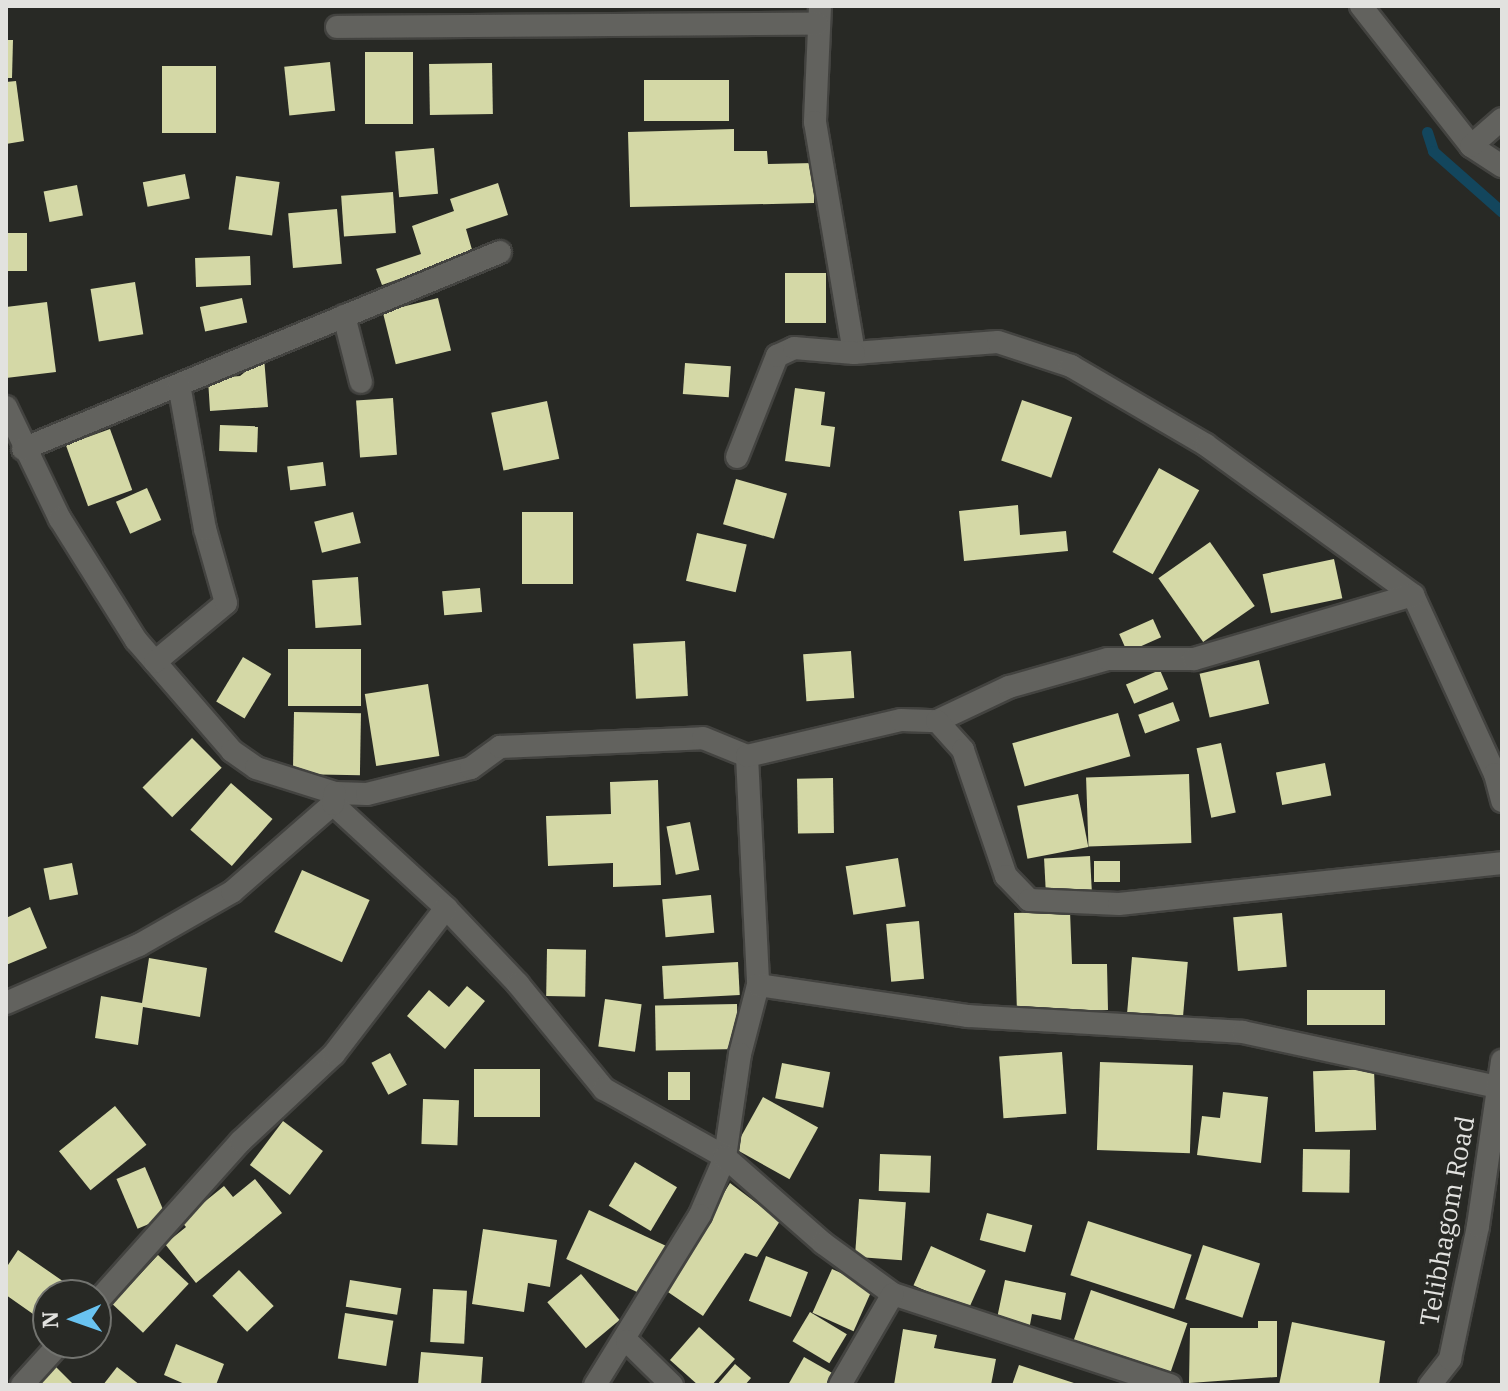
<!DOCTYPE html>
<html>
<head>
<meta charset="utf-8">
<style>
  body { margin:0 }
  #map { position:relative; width:1508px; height:1391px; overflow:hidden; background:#282925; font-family:"IBM Plex Serif",serif }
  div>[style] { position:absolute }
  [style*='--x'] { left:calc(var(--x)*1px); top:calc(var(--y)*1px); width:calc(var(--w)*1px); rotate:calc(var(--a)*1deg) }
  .stream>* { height:11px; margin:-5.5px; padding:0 5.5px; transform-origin:5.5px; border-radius:5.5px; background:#13465d }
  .building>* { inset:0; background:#d4d8a6; transform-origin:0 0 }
  .roads { filter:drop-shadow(2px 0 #434340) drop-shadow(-2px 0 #434340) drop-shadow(0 2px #434340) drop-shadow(0 -2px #434340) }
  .minor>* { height:22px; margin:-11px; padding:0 11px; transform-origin:11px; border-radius:11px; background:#62625e }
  span { translate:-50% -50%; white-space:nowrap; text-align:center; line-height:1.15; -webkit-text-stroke:8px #282925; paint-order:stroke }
  .street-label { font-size:26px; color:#e2e2df }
  .frame { position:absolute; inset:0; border:8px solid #e2e2df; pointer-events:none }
  .north { position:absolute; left:32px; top:1279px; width:80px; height:80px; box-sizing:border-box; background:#282925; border:2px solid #72736f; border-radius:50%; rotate:268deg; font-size:22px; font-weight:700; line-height:32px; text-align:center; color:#e2e2df }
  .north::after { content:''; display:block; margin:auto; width:28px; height:36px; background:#69c3f1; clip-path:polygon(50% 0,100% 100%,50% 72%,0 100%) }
</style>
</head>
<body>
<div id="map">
  <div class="stream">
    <i style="--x:1427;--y:132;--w:20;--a:72"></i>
    <i style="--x:1433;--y:151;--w:92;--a:41.5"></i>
  </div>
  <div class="building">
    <i style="clip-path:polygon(6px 40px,13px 40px,12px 78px,6px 78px)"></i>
    <i style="left:365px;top:52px;width:48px;height:72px"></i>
    <i style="left:330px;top:62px;width:49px;height:46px;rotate:84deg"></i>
    <i style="left:492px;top:63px;width:51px;height:63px;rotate:89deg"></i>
    <i style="left:162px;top:66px;width:54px;height:67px"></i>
    <i style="left:729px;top:80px;width:41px;height:85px;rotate:90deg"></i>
    <i style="clip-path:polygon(16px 81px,24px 141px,6px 144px,6px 82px)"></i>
    <i style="clip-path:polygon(734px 129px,734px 151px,767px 151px,768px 164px,814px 163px,814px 203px,630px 207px,628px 132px)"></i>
    <i style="left:434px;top:148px;width:46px;height:39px;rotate:85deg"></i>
    <i style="left:185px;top:174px;width:25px;height:43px;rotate:79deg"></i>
    <i style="left:236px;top:176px;width:44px;height:54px;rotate:8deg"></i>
    <i style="clip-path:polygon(498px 183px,508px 215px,466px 229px,473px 253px,382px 285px,376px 269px,421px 254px,412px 226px,454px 211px,450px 199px)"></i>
    <i style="left:77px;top:185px;width:31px;height:34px;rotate:79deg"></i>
    <i style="left:393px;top:192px;width:41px;height:52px;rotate:86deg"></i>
    <i style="left:337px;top:209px;width:55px;height:49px;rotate:85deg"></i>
    <i style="left:6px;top:233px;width:21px;height:38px"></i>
    <i style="left:250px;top:256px;width:29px;height:55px;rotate:88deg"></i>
    <i style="left:785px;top:273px;width:41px;height:50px"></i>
    <i style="left:135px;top:282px;width:53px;height:45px;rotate:81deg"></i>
    <i style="left:242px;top:298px;width:25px;height:43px;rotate:78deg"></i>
    <i style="left:438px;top:298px;width:54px;height:57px;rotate:76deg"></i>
    <i style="clip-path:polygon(47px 302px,56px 372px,6px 378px,6px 307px)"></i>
    <i style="clip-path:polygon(264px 357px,268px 407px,210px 411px,208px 379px,240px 376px)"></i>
    <i style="left:685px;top:363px;width:46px;height:31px;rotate:4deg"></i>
    <i style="clip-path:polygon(795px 388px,825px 392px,821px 425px,835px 427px,830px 467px,785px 461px)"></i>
    <i style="left:393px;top:398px;width:57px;height:37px;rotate:86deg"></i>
    <i style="left:1022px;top:400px;width:53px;height:64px;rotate:19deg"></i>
    <i style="left:547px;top:401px;width:59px;height:57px;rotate:78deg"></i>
    <i style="left:220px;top:425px;width:38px;height:26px;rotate:2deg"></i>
    <i style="left:110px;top:429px;width:65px;height:47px;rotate:70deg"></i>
    <i style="left:323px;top:462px;width:24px;height:36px;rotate:83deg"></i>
    <i style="left:1159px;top:468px;width:46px;height:96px;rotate:29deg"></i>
    <i style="left:736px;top:479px;width:53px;height:47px;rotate:16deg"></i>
    <i style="left:147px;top:488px;width:35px;height:34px;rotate:66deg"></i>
    <i style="clip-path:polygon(1018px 505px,1020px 535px,1066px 531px,1068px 551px,964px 561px,959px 511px)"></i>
    <i style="left:353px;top:512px;width:32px;height:40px;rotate:76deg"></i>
    <i style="left:522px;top:512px;width:51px;height:72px"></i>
    <i style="left:697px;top:533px;width:51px;height:49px;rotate:13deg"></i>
    <i style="left:1210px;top:542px;width:78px;height:63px;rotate:55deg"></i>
    <i style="left:1334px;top:559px;width:40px;height:73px;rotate:78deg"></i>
    <i style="left:358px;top:577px;width:48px;height:46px;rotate:86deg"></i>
    <i style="left:480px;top:588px;width:24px;height:38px;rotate:85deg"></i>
    <i style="left:1153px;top:619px;width:20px;height:37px;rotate:66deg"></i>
    <i style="left:685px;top:641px;width:55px;height:52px;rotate:87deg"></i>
    <i style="left:288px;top:649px;width:73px;height:57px"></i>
    <i style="left:851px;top:651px;width:47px;height:48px;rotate:86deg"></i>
    <i style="left:243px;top:657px;width:33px;height:52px;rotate:31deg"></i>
    <i style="left:1259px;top:660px;width:45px;height:61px;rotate:77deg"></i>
    <i style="left:1160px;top:670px;width:21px;height:37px;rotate:67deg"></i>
    <i style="left:428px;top:684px;width:73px;height:64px;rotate:81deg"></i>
    <i style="left:1173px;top:702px;width:20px;height:37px;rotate:70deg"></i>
    <i style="left:294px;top:712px;width:67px;height:62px;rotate:1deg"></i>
    <i style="left:1118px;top:713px;width:45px;height:110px;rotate:74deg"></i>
    <i style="left:192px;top:738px;width:42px;height:70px;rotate:45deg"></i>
    <i style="left:1221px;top:743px;width:71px;height:25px;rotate:78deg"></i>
    <i style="left:1325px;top:763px;width:33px;height:50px;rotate:79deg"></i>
    <i style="left:1189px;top:774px;width:69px;height:103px;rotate:88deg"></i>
    <i style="left:833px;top:778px;width:55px;height:36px;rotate:89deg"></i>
    <i style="clip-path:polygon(658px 780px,661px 885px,613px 887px,613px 863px,548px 866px,546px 816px,611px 814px,610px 782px)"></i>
    <i style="left:231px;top:783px;width:55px;height:62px;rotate:41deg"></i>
    <i style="left:1078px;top:794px;width:54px;height:62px;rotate:79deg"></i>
    <i style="left:690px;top:822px;width:49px;height:24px;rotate:79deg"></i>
    <i style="left:1090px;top:856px;width:40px;height:46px;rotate:87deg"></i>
    <i style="left:898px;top:858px;width:49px;height:53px;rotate:81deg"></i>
    <i style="left:1094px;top:861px;width:26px;height:21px"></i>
    <i style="left:72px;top:863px;width:32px;height:29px;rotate:79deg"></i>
    <i style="left:302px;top:870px;width:74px;height:68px;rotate:24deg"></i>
    <i style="left:711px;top:895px;width:38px;height:49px;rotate:85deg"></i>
    <i style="clip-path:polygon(30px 907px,47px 948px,6px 965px,6px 918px)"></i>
    <i style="clip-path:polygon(1070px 911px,1072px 964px,1107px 964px,1108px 1010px,1017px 1013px,1014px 913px)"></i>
    <i style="left:1282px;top:913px;width:54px;height:49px;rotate:85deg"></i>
    <i style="left:919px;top:921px;width:58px;height:33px;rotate:85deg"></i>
    <i style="left:547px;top:949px;width:39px;height:47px;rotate:1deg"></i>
    <i style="left:1132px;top:957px;width:56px;height:56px;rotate:5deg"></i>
    <i style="clip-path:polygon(149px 958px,207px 968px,200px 1017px,143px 1007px,138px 1045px,95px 1038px,101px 996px,142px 1003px)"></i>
    <i style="left:738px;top:962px;width:33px;height:76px;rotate:87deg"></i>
    <i style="clip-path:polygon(467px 986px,485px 1001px,445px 1049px,407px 1016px,429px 990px,449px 1007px)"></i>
    <i style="left:1307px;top:990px;width:78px;height:35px"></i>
    <i style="left:605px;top:999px;width:37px;height:48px;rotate:8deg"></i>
    <i style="left:737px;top:1004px;width:45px;height:82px;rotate:89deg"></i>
    <i style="left:1062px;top:1052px;width:62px;height:63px;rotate:86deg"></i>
    <i style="left:390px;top:1053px;width:36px;height:21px;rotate:62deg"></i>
    <i style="left:1100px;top:1062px;width:93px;height:88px;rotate:2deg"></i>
    <i style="left:782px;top:1063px;width:49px;height:36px;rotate:11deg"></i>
    <i style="left:540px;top:1069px;width:48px;height:66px;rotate:90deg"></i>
    <i style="left:1374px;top:1069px;width:61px;height:61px;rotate:88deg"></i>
    <i style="left:668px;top:1072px;width:22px;height:28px"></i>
    <i style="clip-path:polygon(1223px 1092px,1268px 1097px,1261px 1163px,1197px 1155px,1202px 1116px,1220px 1118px)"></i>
    <i style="left:763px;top:1097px;width:63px;height:59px;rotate:29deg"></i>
    <i style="left:423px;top:1099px;width:36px;height:45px;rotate:2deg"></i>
    <i style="left:115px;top:1106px;width:50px;height:72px;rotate:51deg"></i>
    <i style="left:283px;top:1121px;width:50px;height:55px;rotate:37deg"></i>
    <i style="left:1303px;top:1149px;width:47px;height:43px;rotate:1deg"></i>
    <i style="left:880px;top:1154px;width:51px;height:37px;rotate:2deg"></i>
    <i style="left:635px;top:1162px;width:49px;height:51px;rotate:31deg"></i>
    <i style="left:145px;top:1167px;width:54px;height:31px;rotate:67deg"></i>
    <i style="clip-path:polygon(255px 1179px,282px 1213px,196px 1283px,165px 1244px,186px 1227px,181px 1221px,224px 1186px,233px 1197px)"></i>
    <i style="clip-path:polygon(730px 1183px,780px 1221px,757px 1257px,745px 1253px,703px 1316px,665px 1290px)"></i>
    <i style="left:859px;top:1199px;width:47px;height:58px;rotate:4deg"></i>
    <i style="left:589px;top:1210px;width:93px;height:54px;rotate:25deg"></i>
    <i style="left:987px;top:1213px;width:47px;height:28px;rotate:15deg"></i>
    <i style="left:1088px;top:1221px;width:109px;height:57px;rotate:18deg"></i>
    <i style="clip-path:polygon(483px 1229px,557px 1240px,550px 1287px,528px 1283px,524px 1312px,472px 1304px)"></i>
    <i style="left:1203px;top:1245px;width:60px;height:57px;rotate:18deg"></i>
    <i style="left:931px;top:1246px;width:60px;height:43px;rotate:24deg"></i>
    <i style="clip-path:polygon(18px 1250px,67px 1284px,60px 1295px,48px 1295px,43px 1321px,6px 1295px,6px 1268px)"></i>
    <i style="left:158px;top:1255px;width:42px;height:67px;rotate:43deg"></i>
    <i style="left:766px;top:1256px;width:45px;height:48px;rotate:21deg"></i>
    <i style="left:832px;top:1269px;width:45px;height:48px;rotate:24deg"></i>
    <i style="left:239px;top:1270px;width:50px;height:37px;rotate:46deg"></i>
    <i style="left:581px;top:1274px;width:60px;height:44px;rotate:50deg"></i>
    <i style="left:350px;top:1280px;width:52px;height:27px;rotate:9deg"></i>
    <i style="clip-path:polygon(1005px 1280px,1066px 1293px,1061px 1320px,1032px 1314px,1029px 1330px,996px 1323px)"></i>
    <i style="left:433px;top:1289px;width:34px;height:53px;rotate:3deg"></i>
    <i style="left:1091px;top:1290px;width:102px;height:60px;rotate:19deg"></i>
    <i style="left:810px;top:1312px;width:43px;height:34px;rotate:31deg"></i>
    <i style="left:345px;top:1313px;width:49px;height:46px;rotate:9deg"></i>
    <i style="clip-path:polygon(1258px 1321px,1277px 1321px,1277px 1377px,1189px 1383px,1190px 1328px,1258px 1328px)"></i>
    <i style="clip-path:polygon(1292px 1322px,1385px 1341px,1379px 1385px,1279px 1385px)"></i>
    <i style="clip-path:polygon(699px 1327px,735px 1359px,712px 1385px,698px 1385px,670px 1360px)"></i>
    <i style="clip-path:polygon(903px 1329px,937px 1335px,934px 1348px,996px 1359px,991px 1385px,894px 1385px)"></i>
    <i style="clip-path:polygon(176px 1344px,224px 1364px,216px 1385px,187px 1385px,164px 1375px)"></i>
    <i style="clip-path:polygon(421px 1352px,483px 1357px,481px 1385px,418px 1385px)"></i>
    <i style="clip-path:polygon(804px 1357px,841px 1378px,837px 1385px,788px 1385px)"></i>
    <i style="clip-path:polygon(735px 1364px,751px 1378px,745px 1385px,717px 1385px)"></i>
    <i style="clip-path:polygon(1019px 1365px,1077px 1384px,1077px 1385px,1012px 1385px)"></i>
    <i style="clip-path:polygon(56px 1367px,74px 1385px,37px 1385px)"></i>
    <i style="clip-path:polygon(117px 1367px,140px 1385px,103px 1385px)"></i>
  </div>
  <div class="roads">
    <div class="minor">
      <i style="--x:820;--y:6;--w:116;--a:92.5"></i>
      <i style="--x:815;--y:122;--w:234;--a:80.4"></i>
      <i style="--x:854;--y:353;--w:144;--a:-4.4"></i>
      <i style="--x:998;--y:342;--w:77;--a:18.2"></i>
      <i style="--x:1071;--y:366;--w:156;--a:30.3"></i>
      <i style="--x:1206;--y:445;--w:256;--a:35.9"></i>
      <i style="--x:1413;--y:595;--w:197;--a:65.4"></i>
      <i style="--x:1495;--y:774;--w:28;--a:75"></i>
      <i style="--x:1361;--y:6;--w:178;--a:51.8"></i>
      <i style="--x:1471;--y:146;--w:37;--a:33"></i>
      <i style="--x:337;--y:27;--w:480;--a:-0.4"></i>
      <i style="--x:1471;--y:146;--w:41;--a:-41.1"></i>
      <i style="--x:344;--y:316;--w:68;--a:75.6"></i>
      <i style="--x:6;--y:407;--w:124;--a:64.3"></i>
      <i style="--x:60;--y:519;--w:143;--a:57.9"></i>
      <i style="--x:136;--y:640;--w:147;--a:49.1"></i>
      <i style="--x:232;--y:751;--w:29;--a:35"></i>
      <i style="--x:256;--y:768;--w:83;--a:17.6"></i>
      <i style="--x:335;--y:793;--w:32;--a:2"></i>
      <i style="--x:367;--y:794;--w:107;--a:-14"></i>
      <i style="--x:471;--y:768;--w:36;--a:-36"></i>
      <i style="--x:500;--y:747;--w:203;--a:-2.5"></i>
      <i style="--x:703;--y:738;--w:48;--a:22.2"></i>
      <i style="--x:747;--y:756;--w:229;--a:87.2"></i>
      <i style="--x:758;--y:985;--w:71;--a:104.6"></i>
      <i style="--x:740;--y:1054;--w:104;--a:98.3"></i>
      <i style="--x:725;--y:1157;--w:63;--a:113.3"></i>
      <i style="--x:700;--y:1215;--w:200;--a:121.7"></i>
      <i style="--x:23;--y:449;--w:516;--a:-22.44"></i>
      <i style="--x:737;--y:457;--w:109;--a:-68.4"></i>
      <i style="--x:777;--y:356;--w:19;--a:-25"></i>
      <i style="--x:794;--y:348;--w:60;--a:4.8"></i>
      <i style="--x:155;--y:662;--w:92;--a:-39.7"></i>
      <i style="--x:226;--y:603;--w:77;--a:-105.8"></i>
      <i style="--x:205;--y:529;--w:146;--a:-100.2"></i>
      <i style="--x:937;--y:721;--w:80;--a:-25.3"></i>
      <i style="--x:1009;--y:687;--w:103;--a:-15.8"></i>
      <i style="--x:1108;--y:659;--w:86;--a:0"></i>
      <i style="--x:1194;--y:659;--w:228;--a:-16.3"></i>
      <i style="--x:747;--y:756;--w:158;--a:-13.2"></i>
      <i style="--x:901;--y:720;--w:36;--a:2"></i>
      <i style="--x:937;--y:721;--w:39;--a:48"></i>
      <i style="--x:963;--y:750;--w:133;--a:71.2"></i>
      <i style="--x:1006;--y:876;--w:33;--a:46"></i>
      <i style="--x:1029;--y:900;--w:90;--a:2.5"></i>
      <i style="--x:1119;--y:904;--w:385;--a:-6.1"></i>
      <i style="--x:333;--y:804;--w:154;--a:42.6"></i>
      <i style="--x:446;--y:908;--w:105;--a:46.5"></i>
      <i style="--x:518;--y:984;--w:136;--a:50.7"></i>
      <i style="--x:604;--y:1089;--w:139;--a:29.3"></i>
      <i style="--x:725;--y:1157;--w:130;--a:41.3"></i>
      <i style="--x:823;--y:1243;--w:87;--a:36.1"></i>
      <i style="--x:893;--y:1294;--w:292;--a:18.2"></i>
      <i style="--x:758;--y:985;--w:212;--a:8.4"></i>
      <i style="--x:968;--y:1016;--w:275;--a:3.3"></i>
      <i style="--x:1243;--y:1032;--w:260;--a:12.2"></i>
      <i style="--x:6;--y:1003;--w:145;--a:-23.6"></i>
      <i style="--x:139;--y:945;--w:107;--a:-29.7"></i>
      <i style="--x:232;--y:892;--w:134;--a:-41.1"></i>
      <i style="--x:333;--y:804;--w:11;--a:-80"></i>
      <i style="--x:96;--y:1303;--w:217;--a:-48.2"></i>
      <i style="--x:241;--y:1141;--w:127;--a:-43.1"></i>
      <i style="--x:334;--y:1054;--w:184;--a:-52.5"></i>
      <i style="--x:627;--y:1341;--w:63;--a:44.4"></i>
      <i style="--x:22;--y:1385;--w:57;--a:-47.9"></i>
      <i style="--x:840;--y:1385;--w:105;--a:-59.8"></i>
      <i style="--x:1430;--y:1385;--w:33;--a:-52"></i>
      <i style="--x:1450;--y:1359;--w:136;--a:-78.1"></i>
      <i style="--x:1478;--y:1226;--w:167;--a:-81.7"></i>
    </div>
  </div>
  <div class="street-label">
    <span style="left:1447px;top:1221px;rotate:-80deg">Telibhagom Road</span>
  </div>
  <div class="frame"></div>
  <div class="north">N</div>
</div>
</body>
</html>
